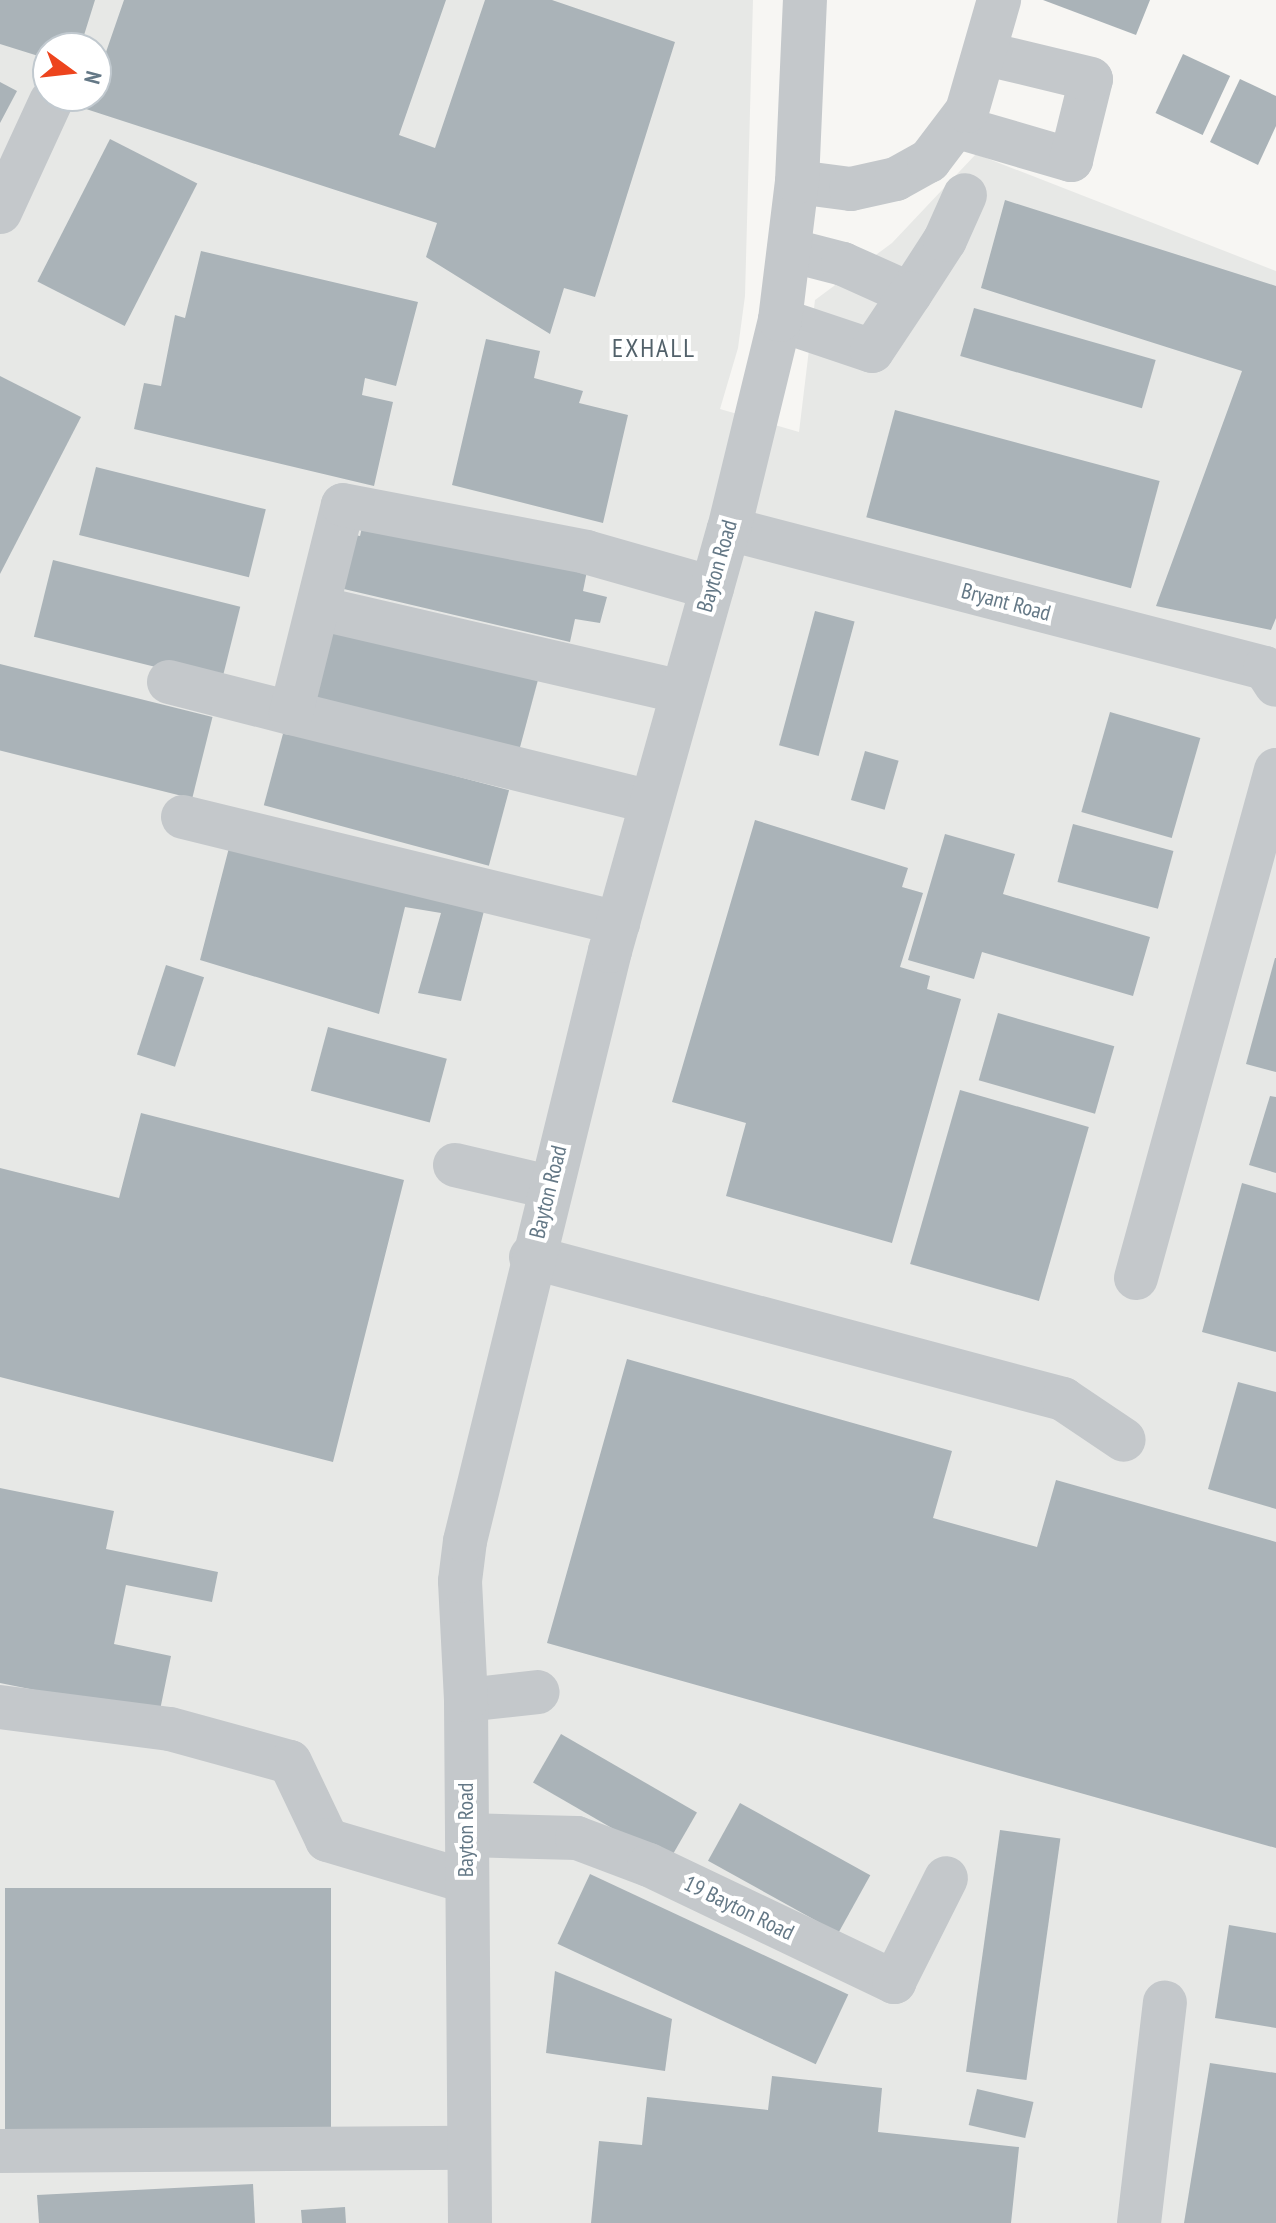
<!DOCTYPE html>
<html>
<head>
<meta charset="utf-8">
<style>
  body { margin:0 }
  #map { position:relative; width:1276px; height:2223px; overflow:hidden; background:#f7f6f3; font-family:"PT Sans Narrow",sans-serif }
  div>[style] { position:absolute }
  [style*='--x'] { left:calc(var(--x)*1px); top:calc(var(--y)*1px); width:calc(var(--w)*1px); rotate:calc(var(--a)*1deg) }
  .built>* { inset:0; background:#e7e8e6 }
  .building>* { inset:0; background:#aab3b8; transform-origin:0 0 }
  .minor>* { height:44px; margin:-22px; padding:0 22px; transform-origin:22px; border-radius:22px; background:#c4c8cb }
  span { translate:-50% -50%; white-space:nowrap; text-align:center; line-height:1.15; -webkit-text-stroke:8px #fff; paint-order:stroke }
  .street-label { font-size:22px; color:#647886 }
  .quarter-label { font-size:26px; color:#52616a; letter-spacing:2px }
  .north { position:absolute; left:32px; top:32px; width:80px; height:80px; box-sizing:border-box; background:#fff; border:2px solid #c1c9cf; border-radius:50%; rotate:105deg; font-size:22px; font-weight:700; line-height:32px; text-align:center; color:#647886 }
  .north::after { content:''; display:block; margin:auto; width:28px; height:36px; background:#ed441d; clip-path:polygon(50% 0,100% 100%,50% 72%,0 100%) }
</style>
</head>
<body>
<div id="map">
  <div class="built">
    <i style="clip-path:polygon(evenodd,0 0,753px 0,745px 296px,738px 348px,720px 409px,799px 432px,815px 300px,892px 243px,976px 154px,1276px 271px,1276px 2223px,0 2223px,0 0,48px 48px,96px 48px,96px 96px,48px 96px,48px 48px)"></i>
  </div>
  <div class="building">
    <i style="clip-path:polygon(0 0,95px 0,80px 48px,48px 48px,48px 59px,0 44px)"></i>
    <i style="clip-path:polygon(124px 0,446px 0,399px 135px,435px 148px,485px 0,552px 0,675px 42px,595px 297px,564px 288px,550px 334px,426px 257px,437px 223px,86px 109px,91px 96px,96px 96px,96px 81px)"></i>
    <i style="clip-path:polygon(1043px 0,1150px 0,1136px 35px)"></i>
    <i style="left:1183px;top:54px;width:52px;height:65px;rotate:25deg"></i>
    <i style="clip-path:polygon(1240px 79px,1276px 96px,1276px 126px,1258px 165px,1210px 142px)"></i>
    <i style="clip-path:polygon(0 82px,17px 91px,0 123px)"></i>
    <i style="left:110px;top:139px;width:98px;height:160px;rotate:27deg"></i>
    <i style="clip-path:polygon(1005px 200px,1276px 286px,1276px 618px,1271px 630px,1156px 606px,1242px 371px,981px 288px)"></i>
    <i style="clip-path:polygon(201px 251px,418px 302px,396px 386px,365px 378px,362px 395px,393px 402px,374px 486px,134px 429px,144px 383px,161px 386px,175px 315px,185px 318px)"></i>
    <i style="left:974px;top:308px;width:189px;height:50px;rotate:16deg"></i>
    <i style="clip-path:polygon(486px 339px,540px 351px,534px 378px,583px 391px,579px 403px,628px 415px,603px 523px,452px 485px)"></i>
    <i style="clip-path:polygon(0 376px,81px 417px,0 574px)"></i>
    <i style="left:895px;top:410px;width:274px;height:111px;rotate:15deg"></i>
    <i style="left:96px;top:467px;width:175px;height:70px;rotate:14deg"></i>
    <i style="clip-path:polygon(365px 514px,588px 566px,583px 591px,607px 597px,600px 623px,575px 619px,570px 642px,331px 586px,345px 533px,360px 536px)"></i>
    <i style="left:53px;top:560px;width:193px;height:79px;rotate:14deg"></i>
    <i style="left:815px;top:611px;width:41px;height:139px;rotate:15deg"></i>
    <i style="left:333px;top:626px;width:212px;height:78px;rotate:15deg"></i>
    <i style="left:0;top:664px;width:219px;height:84px;rotate:14deg"></i>
    <i style="left:1110px;top:712px;width:94px;height:104px;rotate:16deg"></i>
    <i style="left:284px;top:730px;width:233px;height:78px;rotate:15deg"></i>
    <i style="left:865px;top:751px;width:35px;height:51px;rotate:16deg"></i>
    <i style="clip-path:polygon(755px 820px,908px 868px,902px 887px,923px 893px,900px 967px,930px 976px,927px 989px,961px 999px,892px 1243px,726px 1196px,746px 1123px,672px 1102px)"></i>
    <i style="left:1073px;top:824px;width:104px;height:60px;rotate:15deg"></i>
    <i style="clip-path:polygon(945px 834px,1015px 854px,1003px 894px,1150px 937px,1133px 996px,982px 952px,974px 979px,908px 960px)"></i>
    <i style="clip-path:polygon(231px 840px,486px 903px,461px 1001px,418px 993px,441px 913px,405px 907px,379px 1014px,200px 960px)"></i>
    <i style="clip-path:polygon(1275px 958px,1276px 958px,1276px 1072px,1246px 1064px)"></i>
    <i style="left:166px;top:965px;width:40px;height:94px;rotate:18deg"></i>
    <i style="left:998px;top:1013px;width:121px;height:70px;rotate:16deg"></i>
    <i style="left:328px;top:1027px;width:123px;height:66px;rotate:15deg"></i>
    <i style="left:960px;top:1090px;width:134px;height:181px;rotate:16deg"></i>
    <i style="clip-path:polygon(1270px 1096px,1276px 1097px,1276px 1173px,1249px 1165px)"></i>
    <i style="clip-path:polygon(141px 1113px,404px 1180px,333px 1462px,0 1377px,0 1168px,119px 1198px)"></i>
    <i style="clip-path:polygon(1242px 1183px,1276px 1193px,1276px 1352px,1202px 1332px)"></i>
    <i style="clip-path:polygon(627px 1359px,952px 1451px,933px 1518px,1037px 1547px,1056px 1480px,1276px 1542px,1276px 1848px,547px 1643px)"></i>
    <i style="clip-path:polygon(1238px 1382px,1276px 1392px,1276px 1509px,1208px 1489px)"></i>
    <i style="clip-path:polygon(0 1488px,114px 1511px,106px 1549px,218px 1572px,212px 1602px,126px 1585px,114px 1644px,171px 1656px,159px 1715px,0 1683px)"></i>
    <i style="left:561px;top:1734px;width:157px;height:56px;rotate:30deg"></i>
    <i style="left:740px;top:1803px;width:149px;height:66px;rotate:29deg"></i>
    <i style="left:1000px;top:1830px;width:61px;height:244px;rotate:8deg"></i>
    <i style="left:590px;top:1874px;width:285px;height:77px;rotate:25deg"></i>
    <i style="left:5px;top:1888px;width:326px;height:253px"></i>
    <i style="clip-path:polygon(1229px 1925px,1276px 1933px,1276px 2028px,1215px 2018px)"></i>
    <i style="clip-path:polygon(555px 1971px,672px 2019px,665px 2071px,546px 2053px)"></i>
    <i style="clip-path:polygon(1210px 2063px,1276px 2073px,1276px 2223px,1184px 2223px)"></i>
    <i style="clip-path:polygon(772px 2076px,882px 2088px,878px 2132px,1019px 2147px,1011px 2223px,591px 2223px,599px 2141px,642px 2145px,647px 2097px,768px 2110px)"></i>
    <i style="left:977px;top:2089px;width:58px;height:37px;rotate:13deg"></i>
    <i style="clip-path:polygon(253px 2184px,255px 2223px,39px 2223px,37px 2195px)"></i>
    <i style="clip-path:polygon(345px 2207px,346px 2223px,302px 2223px,301px 2210px)"></i>
  </div>
  <div class="minor">
    <i style="--x:958;--y:127;--w:118;--a:16.3"></i>
    <i style="--x:1071;--y:160;--w:83;--a:-76.1"></i>
    <i style="--x:1091;--y:79;--w:107;--a:-166.5"></i>
    <i style="--x:797;--y:182;--w:54;--a:7.4"></i>
    <i style="--x:851;--y:189;--w:46;--a:-12.5"></i>
    <i style="--x:896;--y:179;--w:38;--a:-29"></i>
    <i style="--x:929;--y:161;--w:63;--a:-52.8"></i>
    <i style="--x:967;--y:111;--w:116;--a:-73.9"></i>
    <i style="--x:0;--y:212;--w:122;--a:-65.3"></i>
    <i style="--x:789;--y:250;--w:56;--a:14.5"></i>
    <i style="--x:843;--y:264;--w:73;--a:24.1"></i>
    <i style="--x:910;--y:294;--w:64;--a:-57.1"></i>
    <i style="--x:945;--y:240;--w:49;--a:-66"></i>
    <i style="--x:780;--y:320;--w:97;--a:18.6"></i>
    <i style="--x:872;--y:351;--w:69;--a:-56.3"></i>
    <i style="--x:729;--y:529;--w:554;--a:14.54"></i>
    <i style="--x:1265;--y:668;--w:20;--a:57"></i>
    <i style="--x:318;--y:608;--w:373;--a:13"></i>
    <i style="--x:169;--y:682;--w:126;--a:14.3"></i>
    <i style="--x:651;--y:802;--w:371;--a:-166.1"></i>
    <i style="--x:291;--y:713;--w:214;--a:-76"></i>
    <i style="--x:343;--y:505;--w:248;--a:10.9"></i>
    <i style="--x:586;--y:552;--w:131;--a:15.9"></i>
    <i style="--x:183;--y:817;--w:448;--a:13.7"></i>
    <i style="--x:455;--y:1165;--w:97;--a:13.2"></i>
    <i style="--x:531;--y:1257;--w:551;--a:14.94"></i>
    <i style="--x:1063;--y:1399;--w:73;--a:33.9"></i>
    <i style="--x:1136;--y:1278;--w:527;--a:-74.59"></i>
    <i style="--x:466;--y:1700;--w:72;--a:-6.3"></i>
    <i style="--x:0;--y:1707;--w:171;--a:7.4"></i>
    <i style="--x:170;--y:1729;--w:124;--a:15.4"></i>
    <i style="--x:290;--y:1762;--w:86;--a:64.6"></i>
    <i style="--x:327;--y:1840;--w:144;--a:16.5"></i>
    <i style="--x:467;--y:1835;--w:110;--a:1.6"></i>
    <i style="--x:577;--y:1838;--w:77;--a:20.6"></i>
    <i style="--x:649;--y:1865;--w:272;--a:25.5"></i>
    <i style="--x:894;--y:1982;--w:116;--a:-63.4"></i>
    <i style="--x:0;--y:2151;--w:465;--a:-0.4"></i>
    <i style="--x:470;--y:2223;--w:523;--a:-90.44"></i>
    <i style="--x:466;--y:1700;--w:119;--a:-92.9"></i>
    <i style="--x:460;--y:1581;--w:40;--a:-82.9"></i>
    <i style="--x:465;--y:1541;--w:608;--a:-76.19"></i>
    <i style="--x:610;--y:951;--w:438;--a:-74.3"></i>
    <i style="--x:729;--y:529;--w:215;--a:-76.3"></i>
    <i style="--x:780;--y:320;--w:139;--a:-83"></i>
    <i style="--x:797;--y:182;--w:182;--a:-87.5"></i>
    <i style="--x:1139;--y:2223;--w:222;--a:-83.3"></i>
  </div>
  <div class="street-label">
    <span style="left:717px;top:566px;rotate:-74deg">Bayton Road</span>
    <span style="left:1006px;top:602px;rotate:15deg">Bryant Road</span>
    <span style="left:548px;top:1192px;rotate:-76deg">Bayton Road</span>
    <span style="left:466px;top:1830px;rotate:-90deg">Bayton Road</span>
    <span style="left:739px;top:1908px;rotate:26deg">19 Bayton Road</span>
  </div>
  <div class="quarter-label">
    <span style="left:654px;top:348px">EXHALL</span>
  </div>
  <div class="north">N</div>
</div>
</body>
</html>
